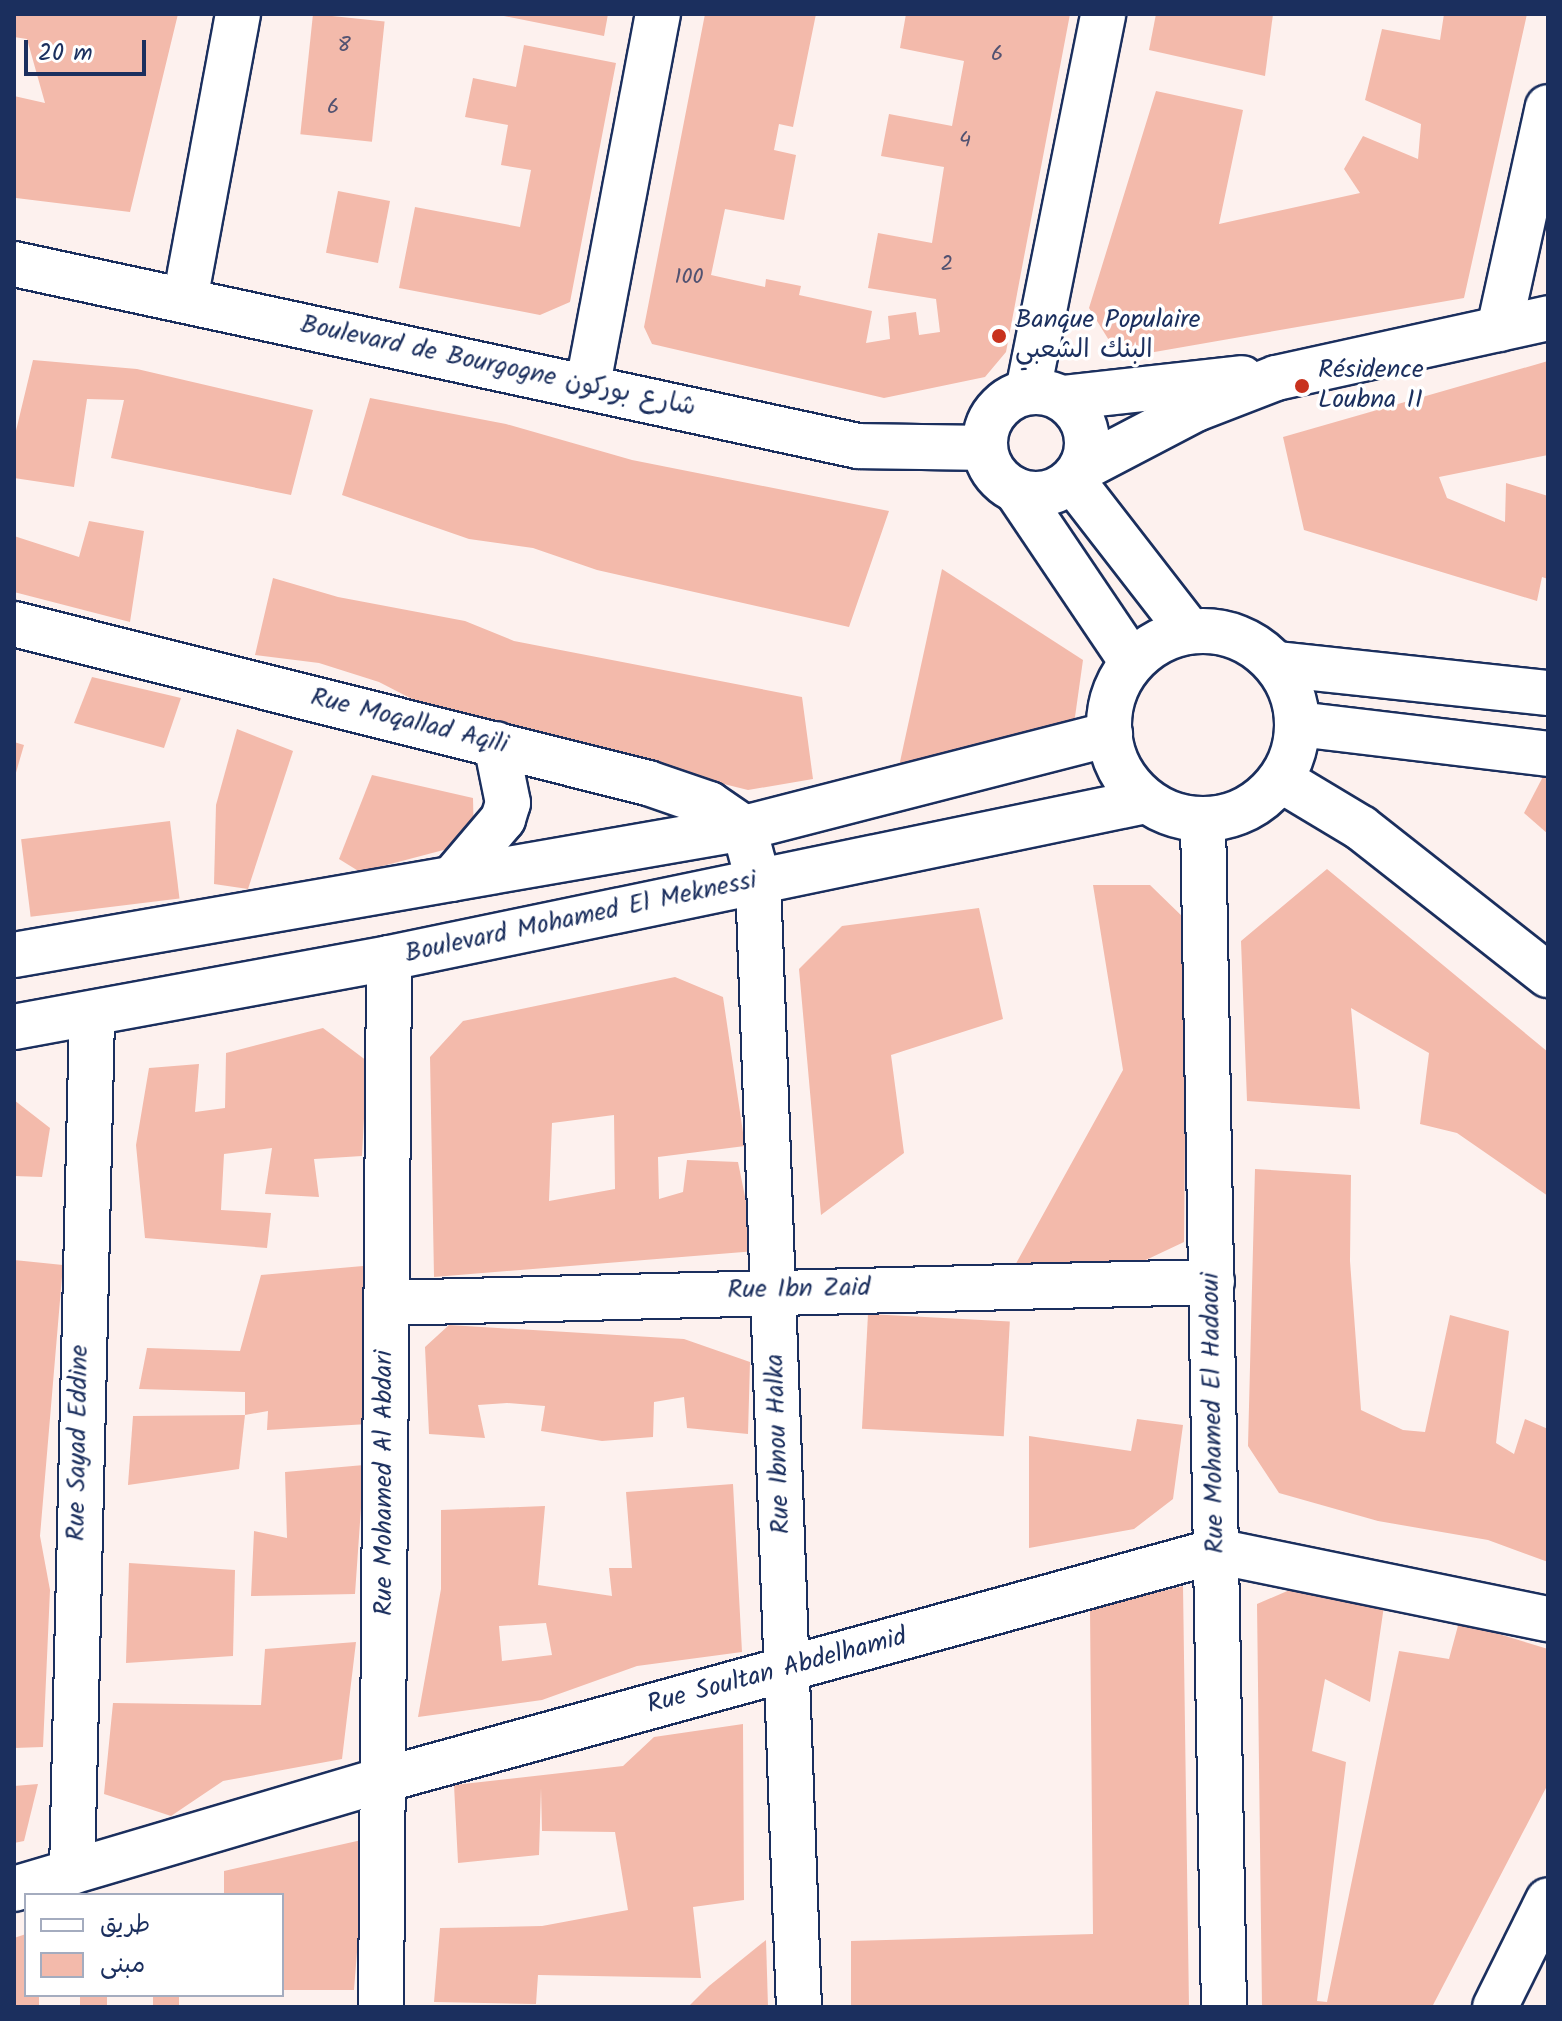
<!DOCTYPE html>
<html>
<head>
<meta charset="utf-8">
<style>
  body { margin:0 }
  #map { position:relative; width:1562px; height:2021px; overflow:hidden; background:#fdf1ee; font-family:Kalam,"Playpen Sans Arabic",sans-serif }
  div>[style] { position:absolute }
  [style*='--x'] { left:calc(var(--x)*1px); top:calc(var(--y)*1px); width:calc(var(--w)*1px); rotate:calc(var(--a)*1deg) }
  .building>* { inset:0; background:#f3baab; transform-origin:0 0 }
  .roads { filter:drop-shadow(2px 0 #1b2f5e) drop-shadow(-2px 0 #1b2f5e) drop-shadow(0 2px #1b2f5e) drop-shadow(0 -2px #1b2f5e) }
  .minor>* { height:44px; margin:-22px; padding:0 22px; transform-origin:22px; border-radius:22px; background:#fff }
  .major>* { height:44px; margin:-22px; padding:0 22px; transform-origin:22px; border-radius:22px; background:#fff }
  .major>.ring { margin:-22px; padding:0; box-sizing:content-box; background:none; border:44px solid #fff; border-radius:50% }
  .dots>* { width:22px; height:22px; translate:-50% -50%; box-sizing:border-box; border:4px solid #fff; border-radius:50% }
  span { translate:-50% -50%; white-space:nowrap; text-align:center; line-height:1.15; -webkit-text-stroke:7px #fff; paint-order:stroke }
  .number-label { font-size:22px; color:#515271 }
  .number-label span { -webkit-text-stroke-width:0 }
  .poi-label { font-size:26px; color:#1b2f5e }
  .left { translate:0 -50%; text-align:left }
  .street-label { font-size:26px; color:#1b2f5e }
  .frame { position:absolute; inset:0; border:16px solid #1b2f5e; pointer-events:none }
  .legend { position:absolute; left:24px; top:1893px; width:260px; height:104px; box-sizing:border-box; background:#fff; border:2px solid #a4acbf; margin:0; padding:10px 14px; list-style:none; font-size:24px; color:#1b2f5e }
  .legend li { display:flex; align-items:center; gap:16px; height:40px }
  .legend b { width:40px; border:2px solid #a4acbf }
  .scale { position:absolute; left:24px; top:40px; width:122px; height:36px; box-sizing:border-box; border:4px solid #1b2f5e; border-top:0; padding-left:10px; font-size:24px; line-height:28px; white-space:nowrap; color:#1b2f5e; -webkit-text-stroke:6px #fff; paint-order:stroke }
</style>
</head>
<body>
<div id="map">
  <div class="building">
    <i style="clip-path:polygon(14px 14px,178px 14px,130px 212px,16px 198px,14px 96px,45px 103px,27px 39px,14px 37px)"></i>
    <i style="left:313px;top:14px;width:72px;height:121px;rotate:6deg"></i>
    <i style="clip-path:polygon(494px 14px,608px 14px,604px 36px)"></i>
    <i style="clip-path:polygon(705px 14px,816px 14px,793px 127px,779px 124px,774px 150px,796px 155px,784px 220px,725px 209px,711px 275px,765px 287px,766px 279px,801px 286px,799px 295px,872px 311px,866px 343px,890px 339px,888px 316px,916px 312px,919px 335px,940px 332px,936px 299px,868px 288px,878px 233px,932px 243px,944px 167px,881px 156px,889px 114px,952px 126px,964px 61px,900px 48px,906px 14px,1070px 14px,1006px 352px,985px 377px,884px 398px,652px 344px,644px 327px)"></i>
    <i style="clip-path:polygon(1156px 14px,1273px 14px,1265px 76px,1149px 50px)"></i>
    <i style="clip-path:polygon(1444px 14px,1527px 14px,1464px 298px,1120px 358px,1089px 308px,1156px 91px,1243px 110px,1219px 224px,1360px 193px,1344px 169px,1363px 136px,1418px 159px,1421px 124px,1365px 100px,1382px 29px,1440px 40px)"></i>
    <i style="clip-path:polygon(524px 45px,616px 63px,570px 302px,540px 315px,399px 288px,415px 207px,520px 227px,531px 170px,501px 165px,508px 125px,465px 117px,473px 78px,516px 87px)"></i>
    <i style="left:338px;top:191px;width:53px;height:63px;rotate:11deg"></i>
    <i style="clip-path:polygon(33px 360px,137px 369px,313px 410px,291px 495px,111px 458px,124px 400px,87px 399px,74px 487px,14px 478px,14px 439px)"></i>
    <i style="clip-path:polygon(1548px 361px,1548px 455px,1439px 477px,1447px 498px,1505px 522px,1506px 483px,1548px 496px,1548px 579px,1542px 577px,1537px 601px,1304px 530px,1283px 437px)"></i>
    <i style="clip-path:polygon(370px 398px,506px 424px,632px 460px,889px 511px,849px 627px,597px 570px,533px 548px,469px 539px,342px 495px)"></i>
    <i style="clip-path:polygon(89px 521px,144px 531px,130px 622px,14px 592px,14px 536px,79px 557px)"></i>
    <i style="clip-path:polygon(942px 569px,1083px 660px,1073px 731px,898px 771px)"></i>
    <i style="clip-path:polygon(273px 578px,338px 597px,465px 621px,514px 641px,802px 697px,813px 779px,748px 790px,441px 714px,379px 682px,319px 663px,255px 655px)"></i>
    <i style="clip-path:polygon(92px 677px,181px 698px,164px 748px,74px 723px)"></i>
    <i style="clip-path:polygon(237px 729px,293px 751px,248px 889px,214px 884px,216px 805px)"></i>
    <i style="clip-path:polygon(14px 742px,24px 745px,15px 776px,14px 776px)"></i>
    <i style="clip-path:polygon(1548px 767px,1548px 834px,1524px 813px)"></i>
    <i style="clip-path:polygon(372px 775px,473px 798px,474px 842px,360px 872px,339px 859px)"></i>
    <i style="left:170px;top:821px;width:78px;height:150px;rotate:83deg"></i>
    <i style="clip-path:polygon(1327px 869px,1548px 1052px,1548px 1196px,1457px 1133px,1420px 1124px,1429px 1053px,1351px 1008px,1360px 1109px,1247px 1101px,1241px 941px)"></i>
    <i style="clip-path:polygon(1093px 885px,1150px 885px,1187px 921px,1184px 1242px,1131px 1267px,1013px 1269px,1123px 1070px)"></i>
    <i style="clip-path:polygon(979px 908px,1003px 1019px,891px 1055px,904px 1153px,821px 1215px,799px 969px,842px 926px)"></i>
    <i style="clip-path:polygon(evenodd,675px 977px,723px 997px,745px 1146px,658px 1157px,659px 1199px,683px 1192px,687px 1160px,738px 1162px,756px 1251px,434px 1277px,430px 1057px,463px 1021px,675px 977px,614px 1115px,615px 1189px,549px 1201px,552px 1123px,614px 1115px)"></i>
    <i style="clip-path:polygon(323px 1028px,367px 1061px,362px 1156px,314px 1159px,319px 1197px,265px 1194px,272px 1148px,224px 1154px,221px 1210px,271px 1213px,267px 1248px,145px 1238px,136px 1145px,149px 1068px,199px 1064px,195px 1112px,225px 1108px,226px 1053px)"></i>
    <i style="clip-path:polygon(14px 1100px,50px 1128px,42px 1177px,14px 1176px)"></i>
    <i style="clip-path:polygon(1255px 1169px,1351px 1175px,1350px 1261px,1361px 1410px,1403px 1430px,1425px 1432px,1450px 1315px,1509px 1331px,1496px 1443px,1514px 1454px,1525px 1419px,1548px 1429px,1548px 1562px,1488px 1540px,1378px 1521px,1279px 1493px,1248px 1446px)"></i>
    <i style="clip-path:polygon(14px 1260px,63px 1265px,40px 1536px,50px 1590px,43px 1747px,14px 1748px)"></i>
    <i style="clip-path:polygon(363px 1266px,371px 1349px,368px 1424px,267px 1430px,268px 1411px,245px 1415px,245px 1392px,139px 1389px,147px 1348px,240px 1351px,261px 1275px)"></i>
    <i style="left:868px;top:1314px;width:142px;height:115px;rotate:3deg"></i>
    <i style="clip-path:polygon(449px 1325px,684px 1339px,750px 1362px,748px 1434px,687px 1428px,684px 1397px,654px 1402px,653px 1437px,602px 1441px,541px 1431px,545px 1406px,507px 1403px,478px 1405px,485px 1438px,429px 1434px,425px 1347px)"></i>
    <i style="clip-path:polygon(245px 1415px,239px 1469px,128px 1485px,133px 1416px)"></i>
    <i style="clip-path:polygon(1137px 1419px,1183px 1425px,1173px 1499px,1134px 1529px,1029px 1548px,1029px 1436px,1131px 1451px)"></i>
    <i style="clip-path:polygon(364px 1465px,355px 1594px,251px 1596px,254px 1531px,287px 1538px,285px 1472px)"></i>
    <i style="clip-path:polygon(evenodd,733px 1484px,742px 1652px,637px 1666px,542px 1700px,418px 1717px,441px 1589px,441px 1510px,545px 1506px,538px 1585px,612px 1596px,609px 1568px,632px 1568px,626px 1492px,733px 1484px,546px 1623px,552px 1655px,502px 1661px,499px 1626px,546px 1623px)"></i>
    <i style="clip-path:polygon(129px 1563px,235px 1570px,233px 1656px,126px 1663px)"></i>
    <i style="clip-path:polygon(1183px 1586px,1189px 2007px,851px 2007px,851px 1941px,1093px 1934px,1090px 1609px)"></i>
    <i style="clip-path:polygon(1292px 1589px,1384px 1606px,1370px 1702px,1325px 1679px,1312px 1751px,1346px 1762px,1317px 2001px,1327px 2002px,1399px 1651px,1449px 1659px,1459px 1622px,1548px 1649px,1548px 1784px,1432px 2007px,1262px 2007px,1257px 1604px)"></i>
    <i style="clip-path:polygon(356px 1642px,342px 1759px,223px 1781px,171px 1816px,104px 1794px,113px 1703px,261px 1705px,265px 1649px)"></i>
    <i style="clip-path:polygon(743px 1724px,744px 1900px,693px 1907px,701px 1978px,538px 1975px,536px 2004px,434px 2002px,440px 1928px,542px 1926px,628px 1910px,615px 1832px,542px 1831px,541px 1788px,539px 1855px,458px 1863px,454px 1785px,623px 1766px,654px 1737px)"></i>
    <i style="clip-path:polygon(38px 1784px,24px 1841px,14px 1843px,14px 1786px)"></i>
    <i style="clip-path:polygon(366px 1839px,354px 1990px,282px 1990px,282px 1895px,224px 1895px,224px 1871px)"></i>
    <i style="clip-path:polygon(26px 1934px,26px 1995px,39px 1995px,39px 2007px,14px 2007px,14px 1938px)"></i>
    <i style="clip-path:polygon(766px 1940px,768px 2007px,688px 2007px,709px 1986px)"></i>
    <i style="left:80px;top:1995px;width:27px;height:12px"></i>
    <i style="left:153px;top:1995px;width:26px;height:12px"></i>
  </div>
  <div class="roads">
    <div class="minor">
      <i style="--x:14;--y:264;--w:863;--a:12.17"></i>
      <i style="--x:858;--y:446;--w:127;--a:0.9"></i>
      <i style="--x:185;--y:300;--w:291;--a:-79.5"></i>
      <i style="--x:1499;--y:329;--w:227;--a:-77.6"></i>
      <i style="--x:588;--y:384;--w:377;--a:-79.3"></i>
      <i style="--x:1028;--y:391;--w:384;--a:-78.7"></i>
      <i style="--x:14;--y:624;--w:654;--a:14.08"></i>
      <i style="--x:648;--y:783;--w:65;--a:19"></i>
      <i style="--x:709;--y:804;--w:42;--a:34.4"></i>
      <i style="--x:744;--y:828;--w:54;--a:74.9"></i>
      <i style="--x:758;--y:880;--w:1128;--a:87.92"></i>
      <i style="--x:1276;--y:664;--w:274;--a:6.1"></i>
      <i style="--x:1298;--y:724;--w:252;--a:6.8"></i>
      <i style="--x:1203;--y:819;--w:1188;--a:88.99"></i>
      <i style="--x:452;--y:879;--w:79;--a:-49.6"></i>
      <i style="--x:503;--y:819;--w:17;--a:-73"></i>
      <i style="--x:508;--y:803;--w:60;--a:-101.5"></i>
      <i style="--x:386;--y:1303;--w:826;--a:-1.46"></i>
      <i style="--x:72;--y:1872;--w:858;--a:-88.66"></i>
      <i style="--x:14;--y:1889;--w:385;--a:-16.5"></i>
      <i style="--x:383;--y:1780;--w:864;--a:-15.37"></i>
      <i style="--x:1216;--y:1551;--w:339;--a:11.6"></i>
      <i style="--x:381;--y:2007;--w:1049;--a:-89.56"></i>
      <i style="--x:1495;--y:2007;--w:119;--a:-63.6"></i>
    </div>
    <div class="major">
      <i class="ring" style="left:985px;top:392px;width:58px;height:58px"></i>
      <i style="--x:1062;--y:398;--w:181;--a:-6.3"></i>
      <i style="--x:1081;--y:469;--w:130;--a:-27.6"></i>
      <i style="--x:1196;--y:409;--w:86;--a:-21.2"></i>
      <i style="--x:1276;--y:378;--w:279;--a:-12.4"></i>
      <i style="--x:1072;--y:480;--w:191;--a:52.2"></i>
      <i style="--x:1016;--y:490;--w:207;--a:56"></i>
      <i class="ring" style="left:1109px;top:631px;width:144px;height:144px"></i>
      <i style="--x:1281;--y:780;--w:93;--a:31"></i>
      <i style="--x:1361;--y:828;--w:238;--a:38.2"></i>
      <i style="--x:14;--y:955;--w:741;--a:-9.87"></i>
      <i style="--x:744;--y:828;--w:378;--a:-14.4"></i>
      <i style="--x:14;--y:1027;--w:381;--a:-10.4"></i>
      <i style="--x:389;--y:958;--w:773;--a:-11.72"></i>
    </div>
  </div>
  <div class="dots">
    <i style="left:999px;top:336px;background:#c8321e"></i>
    <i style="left:1302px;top:386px;background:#c8321e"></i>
  </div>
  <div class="number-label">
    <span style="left:344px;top:46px">8</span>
    <span style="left:997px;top:55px">6</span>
    <span style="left:333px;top:108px">6</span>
    <span style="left:965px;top:141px">4</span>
    <span style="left:947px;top:265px">2</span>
    <span style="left:689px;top:278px">100</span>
  </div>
  <div class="poi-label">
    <span class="left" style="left:1015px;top:336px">Banque Populaire<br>البنك الشعبي</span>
    <span class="left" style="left:1318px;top:386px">Résidence<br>Loubna II</span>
  </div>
  <div class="street-label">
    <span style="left:498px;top:367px;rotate:12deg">Boulevard de Bourgogne شارع بوركون</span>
    <span style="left:409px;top:722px;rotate:14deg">Rue Moqallad Aqili</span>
    <span style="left:581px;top:918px;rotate:-12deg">Boulevard Mohamed El Meknessi</span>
    <span style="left:799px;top:1290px;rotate:-1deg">Rue Ibn Zaid</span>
    <span style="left:1214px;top:1413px;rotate:-91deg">Rue Mohamed El Hadaoui</span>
    <span style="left:79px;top:1443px;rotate:-89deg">Rue Sayad Eddine</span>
    <span style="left:779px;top:1444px;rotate:-92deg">Rue Ibnou Halka</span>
    <span style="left:385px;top:1483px;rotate:-90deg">Rue Mohamed Al Abdari</span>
    <span style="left:777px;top:1672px;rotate:-15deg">Rue Soultan Abdelhamid</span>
  </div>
  <div class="frame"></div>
  <ul class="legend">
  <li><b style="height:10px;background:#fff"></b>طريق</li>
  <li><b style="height:22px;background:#f3baab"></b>مبنى</li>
  </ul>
  <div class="scale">20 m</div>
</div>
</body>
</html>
